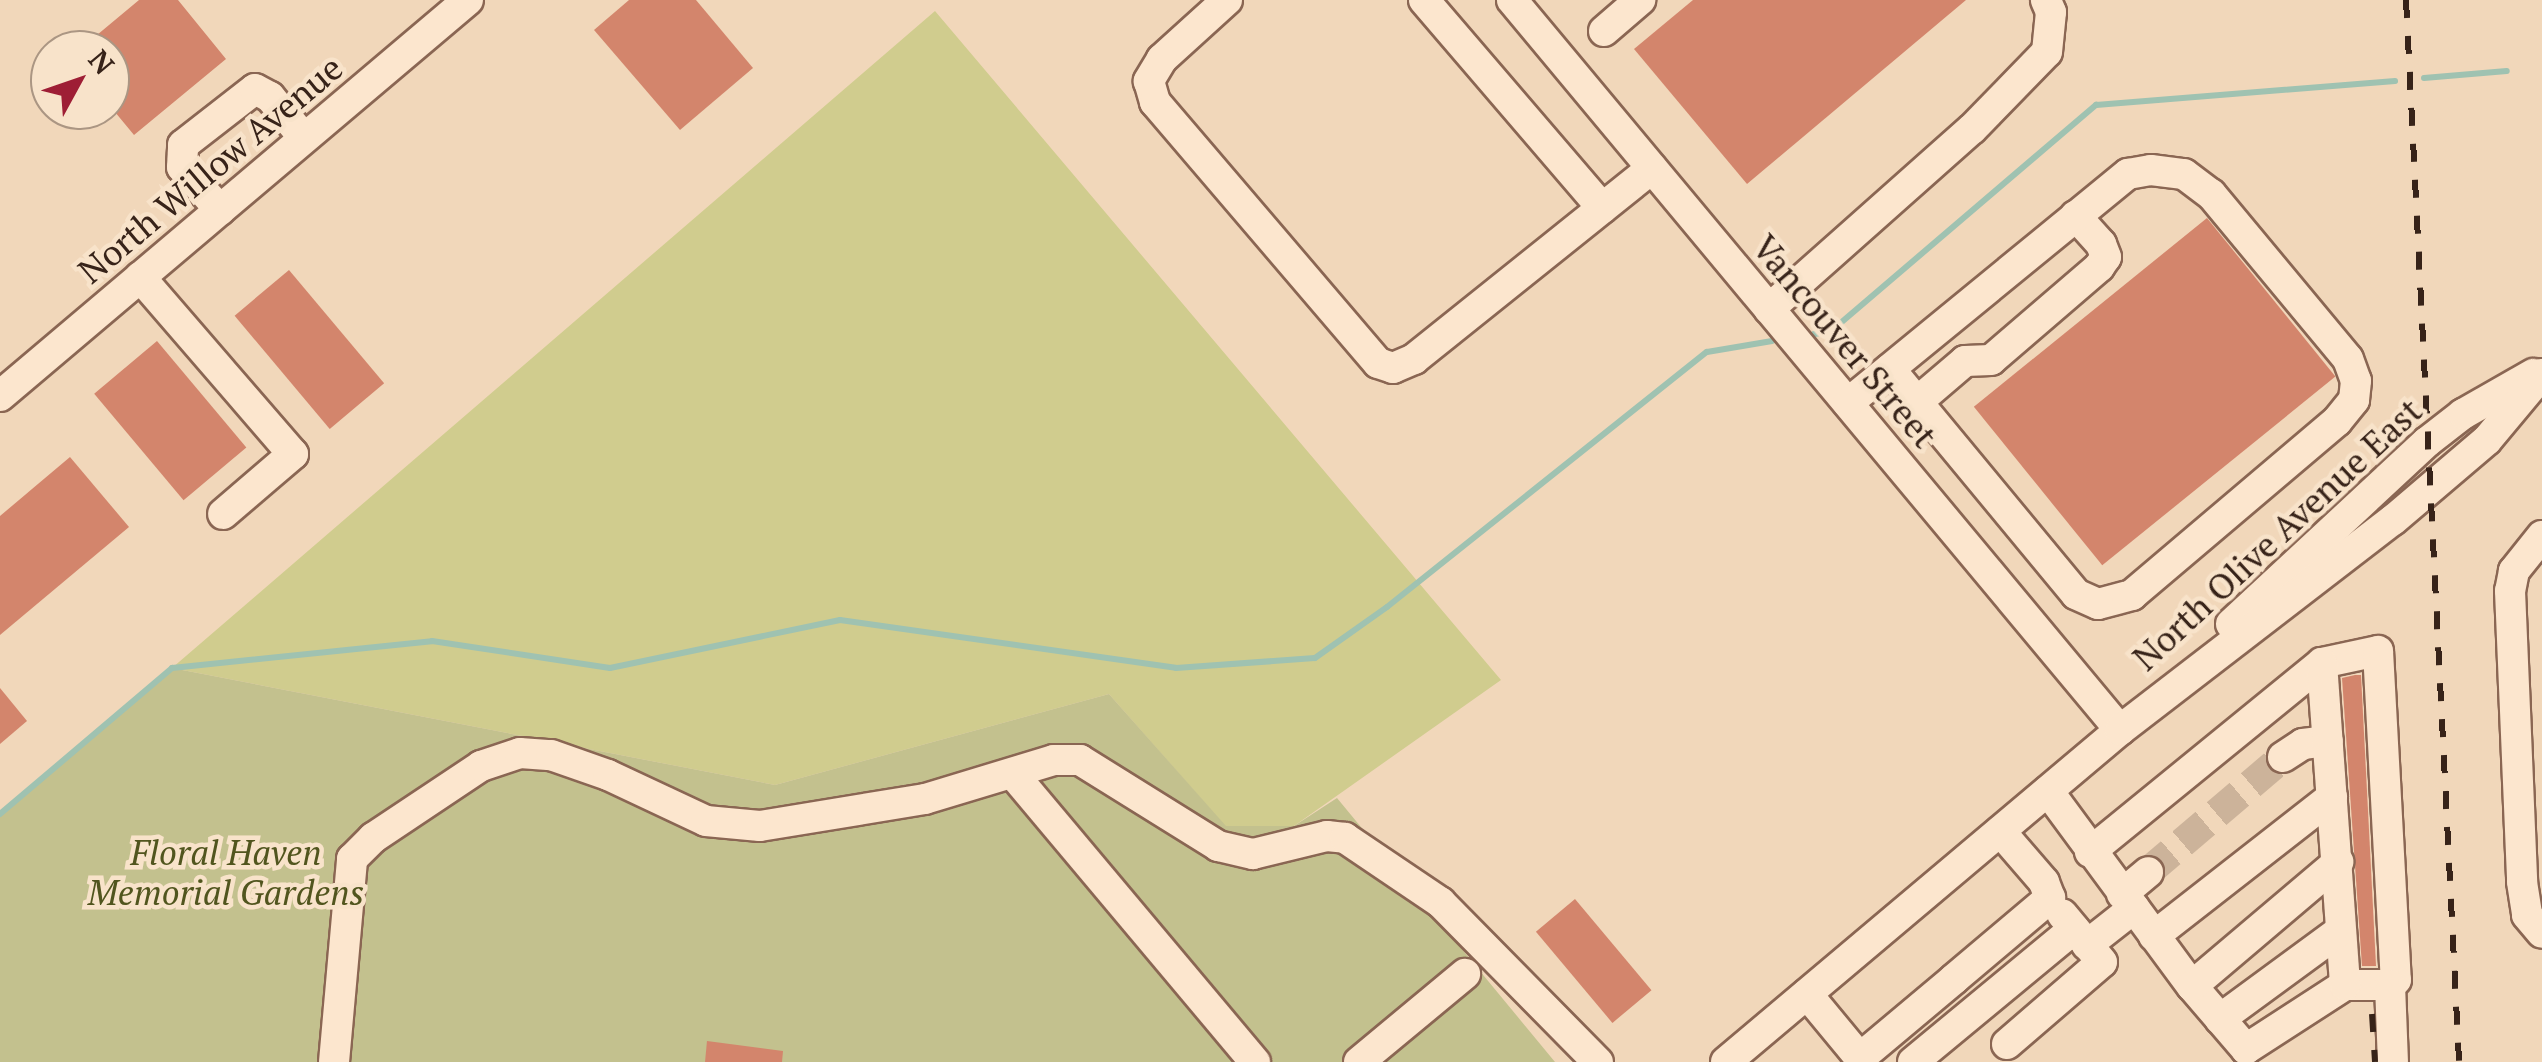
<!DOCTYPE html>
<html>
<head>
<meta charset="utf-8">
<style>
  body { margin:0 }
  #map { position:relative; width:2542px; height:1062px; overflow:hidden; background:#f1d7ba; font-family:"PT Serif",serif }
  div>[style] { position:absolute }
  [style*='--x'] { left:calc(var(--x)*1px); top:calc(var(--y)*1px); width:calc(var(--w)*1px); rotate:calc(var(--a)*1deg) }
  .green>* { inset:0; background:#d0cc8e }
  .cemetery>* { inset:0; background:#c3c18e }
  .stream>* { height:6px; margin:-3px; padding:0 3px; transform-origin:3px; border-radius:3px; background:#9fc2b1 }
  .building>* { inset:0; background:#d3856c; transform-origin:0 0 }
  .minor-tunnel>* { height:30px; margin-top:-15px; transform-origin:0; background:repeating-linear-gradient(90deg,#ccb39a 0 30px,transparent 0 45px) }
  .roads { filter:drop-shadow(2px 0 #8a6653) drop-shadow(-2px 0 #8a6653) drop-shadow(0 2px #8a6653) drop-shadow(0 -2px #8a6653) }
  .minor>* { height:30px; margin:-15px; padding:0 15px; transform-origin:15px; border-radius:15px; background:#fce6ce }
  .rail>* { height:6px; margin-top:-3px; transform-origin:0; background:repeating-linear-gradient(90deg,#372319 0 18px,transparent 0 36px) }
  span { translate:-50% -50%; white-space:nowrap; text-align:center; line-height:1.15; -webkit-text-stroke:9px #f8e3ca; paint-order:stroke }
  .street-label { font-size:35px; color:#372319 }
  .park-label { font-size:35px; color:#51551e; font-style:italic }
  .north { position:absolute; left:30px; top:30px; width:100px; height:100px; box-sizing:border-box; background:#f8e3ca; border:2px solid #ab9683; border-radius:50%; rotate:50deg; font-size:28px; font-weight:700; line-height:40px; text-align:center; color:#372319 }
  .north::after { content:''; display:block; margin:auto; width:35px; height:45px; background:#9e1e35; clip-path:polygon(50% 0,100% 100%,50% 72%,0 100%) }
</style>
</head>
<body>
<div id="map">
  <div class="green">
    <i style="clip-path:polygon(935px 11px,1501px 680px,1294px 826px,1226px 827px,1109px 694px,775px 785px,172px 668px)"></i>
  </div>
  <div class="cemetery">
    <i style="clip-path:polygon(172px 668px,775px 785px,1109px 694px,1226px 826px,1294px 826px,1337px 798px,1555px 1062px,0 1062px,0 814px)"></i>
  </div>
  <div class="stream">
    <i style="--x:2424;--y:78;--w:83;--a:-4.8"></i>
    <i style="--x:1814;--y:334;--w:16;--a:-7"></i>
    <i style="--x:1830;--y:332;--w:350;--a:-40.5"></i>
    <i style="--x:2096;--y:105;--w:300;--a:-4.6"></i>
    <i style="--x:0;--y:814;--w:226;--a:-40.3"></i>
    <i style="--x:172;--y:668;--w:261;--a:-5.9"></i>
    <i style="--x:432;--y:641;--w:180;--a:8.6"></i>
    <i style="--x:610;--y:668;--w:235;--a:-11.8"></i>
    <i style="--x:840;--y:620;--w:339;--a:8.1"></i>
    <i style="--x:1176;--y:668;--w:139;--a:-4.1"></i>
    <i style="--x:1315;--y:658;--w:88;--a:-35.3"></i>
    <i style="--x:1387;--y:607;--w:409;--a:-38.6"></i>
    <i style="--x:1707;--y:352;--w:66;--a:-9.6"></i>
  </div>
  <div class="building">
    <i style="clip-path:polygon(139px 0,178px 0,226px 59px,134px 135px,110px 106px,110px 50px,79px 50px)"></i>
    <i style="clip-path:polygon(629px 0,696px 0,753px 68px,680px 130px,594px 30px)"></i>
    <i style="clip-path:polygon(1693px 0,1966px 0,1747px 184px,1634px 49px)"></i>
    <i style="left:2207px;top:218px;width:204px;height:300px;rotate:51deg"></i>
    <i style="left:289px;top:270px;width:148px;height:71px;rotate:50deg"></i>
    <i style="left:157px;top:341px;width:139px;height:82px;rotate:50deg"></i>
    <i style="clip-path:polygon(70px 457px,129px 527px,0 635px,0 516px)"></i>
    <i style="clip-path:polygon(2355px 675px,2361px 675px,2376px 966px,2362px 966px,2342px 678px)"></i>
    <i style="clip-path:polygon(0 688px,27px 721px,0 744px)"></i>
    <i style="left:1575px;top:899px;width:119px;height:51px;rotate:50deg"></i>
    <i style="clip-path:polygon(707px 1041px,783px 1051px,782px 1062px,705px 1062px)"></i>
  </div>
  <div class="minor-tunnel">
    <i style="--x:2148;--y:872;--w:177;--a:-40.4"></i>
  </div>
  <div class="roads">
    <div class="minor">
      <i style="--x:1227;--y:0;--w:88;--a:137.8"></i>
      <i style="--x:1162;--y:59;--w:26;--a:121"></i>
      <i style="--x:1149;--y:81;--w:22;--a:74"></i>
      <i style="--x:1155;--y:102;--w:343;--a:49.5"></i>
      <i style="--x:1378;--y:363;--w:16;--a:18"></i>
      <i style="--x:1393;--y:368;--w:23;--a:-23"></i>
      <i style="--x:1414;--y:359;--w:305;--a:-38.7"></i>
      <i style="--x:1424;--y:0;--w:274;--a:49.4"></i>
      <i style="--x:1512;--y:0;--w:950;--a:50.21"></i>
      <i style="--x:1604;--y:31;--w:48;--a:-40.7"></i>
      <i style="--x:220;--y:210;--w:57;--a:-131.5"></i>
      <i style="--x:182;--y:167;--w:22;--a:-87"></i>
      <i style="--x:183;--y:145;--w:91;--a:-37.9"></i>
      <i style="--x:255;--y:89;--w:17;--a:28"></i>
      <i style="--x:270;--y:97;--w:53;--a:50.3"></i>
      <i style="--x:140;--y:277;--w:234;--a:49.2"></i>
      <i style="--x:293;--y:454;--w:92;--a:139.4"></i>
      <i style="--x:1769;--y:309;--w:271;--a:-41.6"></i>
      <i style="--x:1972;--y:129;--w:107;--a:-45.8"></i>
      <i style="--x:2047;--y:52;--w:40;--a:-84.3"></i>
      <i style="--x:2051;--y:12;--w:13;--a:-113"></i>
      <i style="--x:0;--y:396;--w:613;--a:-40.24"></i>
      <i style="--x:1917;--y:402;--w:63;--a:-40.5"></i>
      <i style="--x:1965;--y:361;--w:26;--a:-2"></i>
      <i style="--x:1991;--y:360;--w:143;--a:-40.7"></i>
      <i style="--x:2099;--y:267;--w:12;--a:-55"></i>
      <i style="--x:2106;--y:257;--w:14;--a:-111"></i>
      <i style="--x:2101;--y:244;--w:38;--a:-132"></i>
      <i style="--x:1848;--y:403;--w:362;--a:-39.3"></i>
      <i style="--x:2128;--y:174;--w:23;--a:-10"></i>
      <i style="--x:2151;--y:170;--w:33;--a:7"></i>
      <i style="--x:2184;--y:174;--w:34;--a:37"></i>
      <i style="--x:2211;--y:194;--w:214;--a:50.3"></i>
      <i style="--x:2348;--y:359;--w:23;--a:70"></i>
      <i style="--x:2356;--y:381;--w:19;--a:96"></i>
      <i style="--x:2354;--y:400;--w:27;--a:129"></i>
      <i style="--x:2337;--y:421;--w:269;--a:139.7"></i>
      <i style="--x:2132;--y:595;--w:35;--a:165"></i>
      <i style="--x:2098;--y:604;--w:24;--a:-156"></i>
      <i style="--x:2076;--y:594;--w:292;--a:-129.6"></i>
      <i style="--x:2542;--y:536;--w:45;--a:128.7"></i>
      <i style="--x:2514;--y:571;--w:20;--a:101"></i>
      <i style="--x:2510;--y:591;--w:291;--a:87.6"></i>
      <i style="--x:2522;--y:882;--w:33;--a:81"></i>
      <i style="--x:2527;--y:915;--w:23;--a:50"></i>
      <i style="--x:2231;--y:624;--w:267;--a:-42.9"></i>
      <i style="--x:2427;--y:442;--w:46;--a:-37.9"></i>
      <i style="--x:2463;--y:414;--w:81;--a:-29.7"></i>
      <i style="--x:2322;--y:663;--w:57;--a:-12.1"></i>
      <i style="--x:2378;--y:651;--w:329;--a:86.9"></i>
      <i style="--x:2396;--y:980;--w:8;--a:140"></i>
      <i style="--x:2283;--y:757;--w:24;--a:-33"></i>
      <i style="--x:2303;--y:744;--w:25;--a:-7"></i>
      <i style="--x:1014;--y:775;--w:375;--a:50"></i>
      <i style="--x:2048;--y:791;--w:242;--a:53.6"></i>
      <i style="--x:2192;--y:986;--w:83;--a:49.4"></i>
      <i style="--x:2246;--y:1049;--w:118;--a:-32.9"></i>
      <i style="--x:2345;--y:985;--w:45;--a:0"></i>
      <i style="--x:2390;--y:985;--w:77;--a:87.8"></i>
      <i style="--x:2090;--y:852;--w:299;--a:-39.2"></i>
      <i style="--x:2322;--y:663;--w:323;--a:85.9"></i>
      <i style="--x:2122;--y:894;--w:34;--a:-40"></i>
      <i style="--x:2154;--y:936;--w:226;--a:-38"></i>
      <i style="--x:2087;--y:945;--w:60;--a:-38.2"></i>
      <i style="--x:2192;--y:986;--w:192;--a:-40.3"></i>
      <i style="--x:1807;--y:994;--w:83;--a:50.4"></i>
      <i style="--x:1860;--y:1058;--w:123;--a:-40"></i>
      <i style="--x:1954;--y:979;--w:126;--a:-40.2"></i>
      <i style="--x:2050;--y:898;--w:17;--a:-111"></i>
      <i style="--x:2044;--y:882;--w:67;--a:-130.8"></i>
      <i style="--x:2220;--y:1019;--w:149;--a:-36.3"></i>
      <i style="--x:2007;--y:1044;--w:125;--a:-40.8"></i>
      <i style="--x:2102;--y:962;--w:62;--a:-129.8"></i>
      <i style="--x:334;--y:1062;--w:204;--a:-84.9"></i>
      <i style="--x:352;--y:859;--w:30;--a:-45"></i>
      <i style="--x:373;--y:838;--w:130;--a:-33.7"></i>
      <i style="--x:481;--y:766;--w:41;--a:-18.4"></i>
      <i style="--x:520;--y:753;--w:31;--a:4"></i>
      <i style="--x:551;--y:755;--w:60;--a:19.3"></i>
      <i style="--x:608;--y:775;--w:108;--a:25.1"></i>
      <i style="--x:706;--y:821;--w:54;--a:5.3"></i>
      <i style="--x:760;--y:826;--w:167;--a:-9.3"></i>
      <i style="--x:925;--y:799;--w:135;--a:-16.8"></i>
      <i style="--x:1054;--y:760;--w:26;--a:0"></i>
      <i style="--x:1080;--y:760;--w:163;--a:31.9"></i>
      <i style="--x:1218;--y:846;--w:36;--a:13"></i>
      <i style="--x:1253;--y:854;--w:76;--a:-13.7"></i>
      <i style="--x:1327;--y:836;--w:18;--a:6"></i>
      <i style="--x:1345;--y:838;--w:115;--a:34"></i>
      <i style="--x:1440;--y:902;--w:225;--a:45.4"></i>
      <i style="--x:1359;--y:1062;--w:138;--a:-39.7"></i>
      <i style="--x:1726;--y:1062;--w:515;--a:-40.12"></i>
      <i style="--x:2120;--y:730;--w:344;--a:-37.6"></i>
      <i style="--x:2393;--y:520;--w:123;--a:-40.4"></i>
      <i style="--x:2487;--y:440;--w:86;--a:-50.2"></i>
      <i style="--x:1913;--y:1062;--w:209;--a:-39.6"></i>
    </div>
  </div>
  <div class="rail">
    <i style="--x:2406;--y:0;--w:1063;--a:87.14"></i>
    <i style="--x:2372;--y:1014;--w:48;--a:86.4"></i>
  </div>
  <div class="street-label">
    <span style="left:210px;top:169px;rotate:-40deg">North Willow Avenue</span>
    <span style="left:1845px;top:341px;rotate:50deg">Vancouver Street</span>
    <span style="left:2277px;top:534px;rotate:-43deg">North Olive Avenue East</span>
  </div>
  <div class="park-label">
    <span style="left:226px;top:872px">Floral Haven<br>Memorial Gardens</span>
  </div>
  <div class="north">N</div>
</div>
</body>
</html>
